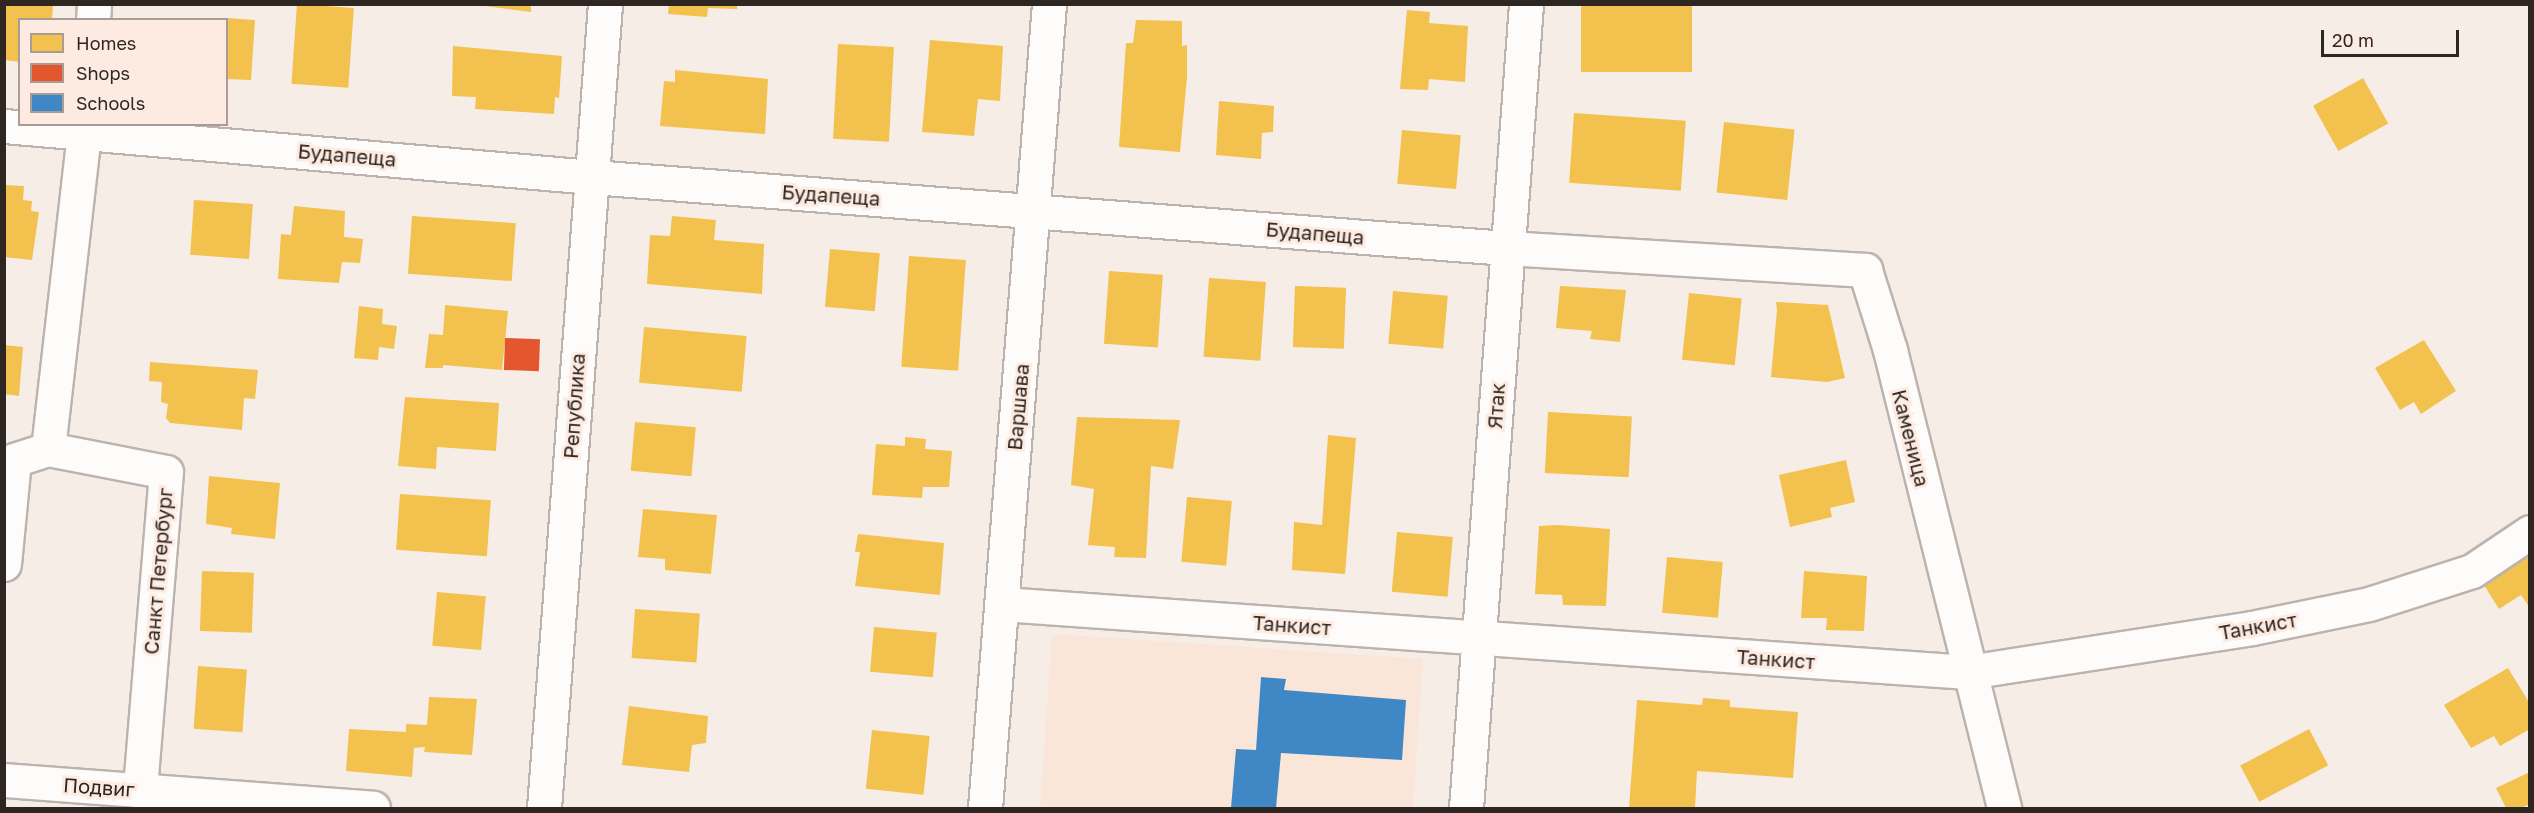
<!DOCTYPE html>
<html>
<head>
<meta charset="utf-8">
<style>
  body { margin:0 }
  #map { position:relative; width:2534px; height:813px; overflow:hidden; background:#f7ede7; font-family:"Golos Text",sans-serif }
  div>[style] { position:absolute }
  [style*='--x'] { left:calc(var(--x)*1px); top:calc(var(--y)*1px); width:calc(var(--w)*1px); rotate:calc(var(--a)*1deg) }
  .built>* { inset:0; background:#fae5d9 }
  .homes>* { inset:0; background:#f2c14e; transform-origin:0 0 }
  .shops>* { inset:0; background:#e4572e; transform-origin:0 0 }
  .schools>* { inset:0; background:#3f88c5 }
  .roads { filter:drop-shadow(2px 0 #bcb3ae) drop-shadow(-2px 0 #bcb3ae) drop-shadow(0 2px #bcb3ae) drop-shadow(0 -2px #bcb3ae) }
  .minor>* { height:33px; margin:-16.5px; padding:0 16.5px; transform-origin:16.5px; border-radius:16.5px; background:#fefcfb }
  span { translate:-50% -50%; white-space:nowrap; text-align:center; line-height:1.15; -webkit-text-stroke:6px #fdebe1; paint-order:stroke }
  .street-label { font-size:20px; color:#2e2621 }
  .frame { position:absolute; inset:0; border:6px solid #2e2621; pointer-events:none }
  .legend { position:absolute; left:18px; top:18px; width:210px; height:108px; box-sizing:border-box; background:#fdebe1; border:2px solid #aa9c94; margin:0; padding:8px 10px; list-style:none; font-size:18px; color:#2e2621 }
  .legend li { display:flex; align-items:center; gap:12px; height:30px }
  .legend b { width:30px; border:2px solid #aa9c94 }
  .scale { position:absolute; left:2321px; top:30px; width:138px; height:27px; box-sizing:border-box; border:3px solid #2e2621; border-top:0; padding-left:8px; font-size:18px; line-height:21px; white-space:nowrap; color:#2e2621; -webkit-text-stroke:4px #fdebe1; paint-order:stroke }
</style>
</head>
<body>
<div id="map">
  <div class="built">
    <i style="clip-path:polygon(1052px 634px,1423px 659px,1413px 808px,1040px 808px)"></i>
  </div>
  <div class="homes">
    <i style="clip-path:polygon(6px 4px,53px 4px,52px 20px,20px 20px,20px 62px,4px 60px)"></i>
    <i style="left:297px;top:4px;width:57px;height:80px;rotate:4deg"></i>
    <i style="clip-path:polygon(470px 4px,531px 4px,531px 12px)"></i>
    <i style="clip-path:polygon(669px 4px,737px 4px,737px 9px,708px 8px,707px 17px,668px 14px)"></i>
    <i style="left:1581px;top:4px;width:111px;height:68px"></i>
    <i style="clip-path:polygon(1407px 10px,1430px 12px,1429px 23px,1468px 26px,1465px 82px,1429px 79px,1428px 90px,1400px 89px)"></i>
    <i style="clip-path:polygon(226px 18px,255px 20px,251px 80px,226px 79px)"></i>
    <i style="clip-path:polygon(1136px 20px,1182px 21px,1182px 46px,1187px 45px,1187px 77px,1180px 152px,1119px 147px,1126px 43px,1133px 43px)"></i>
    <i style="clip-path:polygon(930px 40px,1003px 46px,1000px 101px,978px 99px,974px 136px,922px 132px)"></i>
    <i style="left:838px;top:44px;width:56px;height:95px;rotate:3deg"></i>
    <i style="clip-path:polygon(453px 46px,562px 56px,559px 98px,555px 97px,554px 114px,475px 109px,476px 97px,452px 96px)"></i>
    <i style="clip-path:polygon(675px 70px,768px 79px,765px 134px,660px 126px,664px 81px,675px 82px)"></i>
    <i style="left:2363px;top:78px;width:52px;height:57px;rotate:61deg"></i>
    <i style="clip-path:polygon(1219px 101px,1274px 106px,1273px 132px,1262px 133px,1261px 159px,1216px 155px)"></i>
    <i style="left:1574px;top:113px;width:112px;height:70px;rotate:4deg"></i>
    <i style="left:1724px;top:122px;width:71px;height:71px;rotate:6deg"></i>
    <i style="left:1402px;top:130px;width:59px;height:54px;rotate:5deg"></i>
    <i style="clip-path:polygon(4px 185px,24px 186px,23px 200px,32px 201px,31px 211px,39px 212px,32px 260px,4px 257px)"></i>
    <i style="left:194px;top:200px;width:59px;height:55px;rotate:4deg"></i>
    <i style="clip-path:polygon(294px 206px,345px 211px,344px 237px,363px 239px,360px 263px,342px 262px,339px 283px,278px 279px,281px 234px,291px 235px)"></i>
    <i style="left:412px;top:216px;width:104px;height:58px;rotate:4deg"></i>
    <i style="clip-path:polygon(672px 216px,716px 220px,714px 240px,764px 244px,762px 294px,647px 284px,650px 235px,670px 236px)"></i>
    <i style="left:830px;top:249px;width:50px;height:58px;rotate:5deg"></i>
    <i style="left:909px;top:256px;width:57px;height:111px;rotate:4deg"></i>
    <i style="left:1109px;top:271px;width:54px;height:73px;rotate:4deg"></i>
    <i style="left:1209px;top:278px;width:57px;height:79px;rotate:4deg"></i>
    <i style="left:1295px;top:286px;width:51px;height:61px;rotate:2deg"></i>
    <i style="clip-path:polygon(1560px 286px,1626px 290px,1620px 342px,1590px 339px,1592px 331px,1556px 328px)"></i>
    <i style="left:1393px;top:291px;width:55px;height:53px;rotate:5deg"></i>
    <i style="left:1689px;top:293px;width:53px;height:67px;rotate:6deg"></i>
    <i style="clip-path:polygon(1776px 302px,1828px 305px,1845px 378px,1827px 382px,1771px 377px,1777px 310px)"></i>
    <i style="clip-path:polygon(445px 305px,508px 311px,502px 370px,443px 365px,443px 368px,425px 368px,429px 334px,443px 335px)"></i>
    <i style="clip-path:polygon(359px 306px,383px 309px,382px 324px,397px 326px,394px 349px,379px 347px,378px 360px,354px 358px)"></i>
    <i style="left:644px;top:327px;width:103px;height:56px;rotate:5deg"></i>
    <i style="clip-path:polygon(2424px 340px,2456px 391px,2421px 414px,2414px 402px,2400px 410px,2375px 368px)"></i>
    <i style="clip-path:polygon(4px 345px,23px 347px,19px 396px,4px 394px)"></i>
    <i style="clip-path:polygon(150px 362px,258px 370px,255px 399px,244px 398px,242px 430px,170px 423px,166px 418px,168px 404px,161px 402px,162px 382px,149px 381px)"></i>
    <i style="clip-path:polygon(405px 397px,499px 403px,496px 451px,437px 447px,436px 469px,398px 466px)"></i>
    <i style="left:1548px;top:412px;width:84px;height:61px;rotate:3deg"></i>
    <i style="clip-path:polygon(1077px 417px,1180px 420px,1173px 469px,1151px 466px,1146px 558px,1114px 557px,1115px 547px,1088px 545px,1094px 489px,1071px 485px)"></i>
    <i style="left:635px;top:422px;width:61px;height:49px;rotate:5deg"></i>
    <i style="clip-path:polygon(1328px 435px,1356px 438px,1345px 574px,1292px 570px,1294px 522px,1322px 525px)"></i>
    <i style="clip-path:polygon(905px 437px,926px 439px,925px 449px,952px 451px,949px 487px,923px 487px,922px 498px,872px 495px,876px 444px,905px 446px)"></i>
    <i style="clip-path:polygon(1846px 460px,1855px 502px,1830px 508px,1832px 517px,1790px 527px,1779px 475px)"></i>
    <i style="clip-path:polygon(209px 476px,280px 483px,275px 539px,231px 534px,232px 528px,206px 524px)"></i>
    <i style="left:400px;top:494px;width:91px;height:56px;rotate:4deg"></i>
    <i style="left:1187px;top:497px;width:45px;height:65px;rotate:5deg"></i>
    <i style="clip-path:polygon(643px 509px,717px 515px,711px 574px,665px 570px,665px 559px,638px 557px)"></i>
    <i style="clip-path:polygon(1558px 525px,1610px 529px,1606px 606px,1563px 605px,1562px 595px,1535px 594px,1539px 526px)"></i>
    <i style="left:1397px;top:532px;width:56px;height:60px;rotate:5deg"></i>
    <i style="clip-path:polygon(858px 534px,944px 543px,940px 595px,855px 586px,860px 552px,855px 552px)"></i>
    <i style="clip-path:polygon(2530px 556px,2530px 608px,2521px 595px,2499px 609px,2484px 585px)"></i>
    <i style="left:1667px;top:557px;width:56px;height:56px;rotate:5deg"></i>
    <i style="left:202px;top:571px;width:52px;height:60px;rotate:2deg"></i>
    <i style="clip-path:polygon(1804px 571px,1867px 576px,1864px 631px,1826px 630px,1827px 618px,1801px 618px)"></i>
    <i style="left:437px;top:592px;width:49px;height:54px;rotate:5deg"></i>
    <i style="left:635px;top:609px;width:65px;height:49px;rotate:4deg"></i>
    <i style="left:874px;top:627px;width:63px;height:45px;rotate:5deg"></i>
    <i style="left:198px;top:666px;width:49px;height:63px;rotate:4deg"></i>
    <i style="clip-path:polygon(2508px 668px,2530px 704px,2530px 729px,2500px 746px,2494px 736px,2471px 748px,2444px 705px)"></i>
    <i style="clip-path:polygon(429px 697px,477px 699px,472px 755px,424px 752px,425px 747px,414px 748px,412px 777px,346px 771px,349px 729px,406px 732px,406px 724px,427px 725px)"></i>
    <i style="clip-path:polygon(1703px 698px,1730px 700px,1730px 707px,1798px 712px,1793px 778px,1697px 771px,1695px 808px,1629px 808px,1637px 700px,1702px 705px)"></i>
    <i style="clip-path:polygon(629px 706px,708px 716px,706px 743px,692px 745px,689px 772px,622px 765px)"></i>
    <i style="left:2309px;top:729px;width:41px;height:78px;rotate:62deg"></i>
    <i style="left:872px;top:730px;width:58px;height:59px;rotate:6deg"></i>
    <i style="clip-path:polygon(2530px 772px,2530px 804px,2521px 808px,2506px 808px,2496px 788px)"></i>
  </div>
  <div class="shops">
    <i style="left:505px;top:338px;width:35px;height:32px;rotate:2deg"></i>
  </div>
  <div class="schools">
    <i style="clip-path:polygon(1261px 677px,1286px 679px,1284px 690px,1406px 700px,1402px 760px,1281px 753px,1276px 808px,1231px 808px,1236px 749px,1256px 750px)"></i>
  </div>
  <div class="roads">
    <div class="minor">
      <i style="--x:93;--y:20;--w:16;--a:-86"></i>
      <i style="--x:4;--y:126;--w:590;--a:4.96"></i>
      <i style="--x:592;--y:177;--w:918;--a:4.44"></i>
      <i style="--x:1507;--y:248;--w:359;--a:3.5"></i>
      <i style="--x:1865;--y:270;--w:84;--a:72.6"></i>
      <i style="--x:1890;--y:350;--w:472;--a:76"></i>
      <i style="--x:48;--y:449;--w:327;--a:-83.5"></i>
      <i style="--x:4;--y:564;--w:104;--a:-84.5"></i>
      <i style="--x:14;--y:460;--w:36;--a:-18"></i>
      <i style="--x:48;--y:449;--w:120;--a:11"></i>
      <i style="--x:166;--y:472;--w:320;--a:94.7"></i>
      <i style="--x:1002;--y:604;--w:968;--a:4.03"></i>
      <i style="--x:1968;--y:672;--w:287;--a:-8.8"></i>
      <i style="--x:2252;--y:628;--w:119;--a:-11.6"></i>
      <i style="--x:2369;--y:604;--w:108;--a:-17.8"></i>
      <i style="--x:2472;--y:571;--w:70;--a:-33.9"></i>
      <i style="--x:4;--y:780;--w:370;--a:4.3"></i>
      <i style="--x:544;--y:808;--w:806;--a:-85.66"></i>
      <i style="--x:985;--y:808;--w:807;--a:-85.45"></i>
      <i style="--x:1466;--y:808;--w:806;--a:-85.73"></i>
    </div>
  </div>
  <div class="street-label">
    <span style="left:347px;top:155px;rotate:5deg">Будапеща</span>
    <span style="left:831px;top:195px;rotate:4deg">Будапеща</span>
    <span style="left:1315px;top:233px;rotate:5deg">Будапеща</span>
    <span style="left:574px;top:406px;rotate:-86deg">Република</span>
    <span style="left:1496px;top:406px;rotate:-86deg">Ятак</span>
    <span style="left:1018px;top:407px;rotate:-85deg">Варшава</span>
    <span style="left:1911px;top:438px;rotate:76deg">Каменица</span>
    <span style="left:158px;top:571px;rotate:-85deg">Санкт Петербург</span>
    <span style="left:1292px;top:625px;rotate:4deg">Танкист</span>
    <span style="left:2258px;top:626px;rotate:-10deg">Танкист</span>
    <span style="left:1776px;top:659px;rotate:4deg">Танкист</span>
    <span style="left:99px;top:787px;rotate:4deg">Подвиг</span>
  </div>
  <div class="frame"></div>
  <ul class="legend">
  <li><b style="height:16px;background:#f2c14e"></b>Homes</li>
  <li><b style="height:16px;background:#e4572e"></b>Shops</li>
  <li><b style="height:16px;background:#3f88c5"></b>Schools</li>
  </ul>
  <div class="scale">20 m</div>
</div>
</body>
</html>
